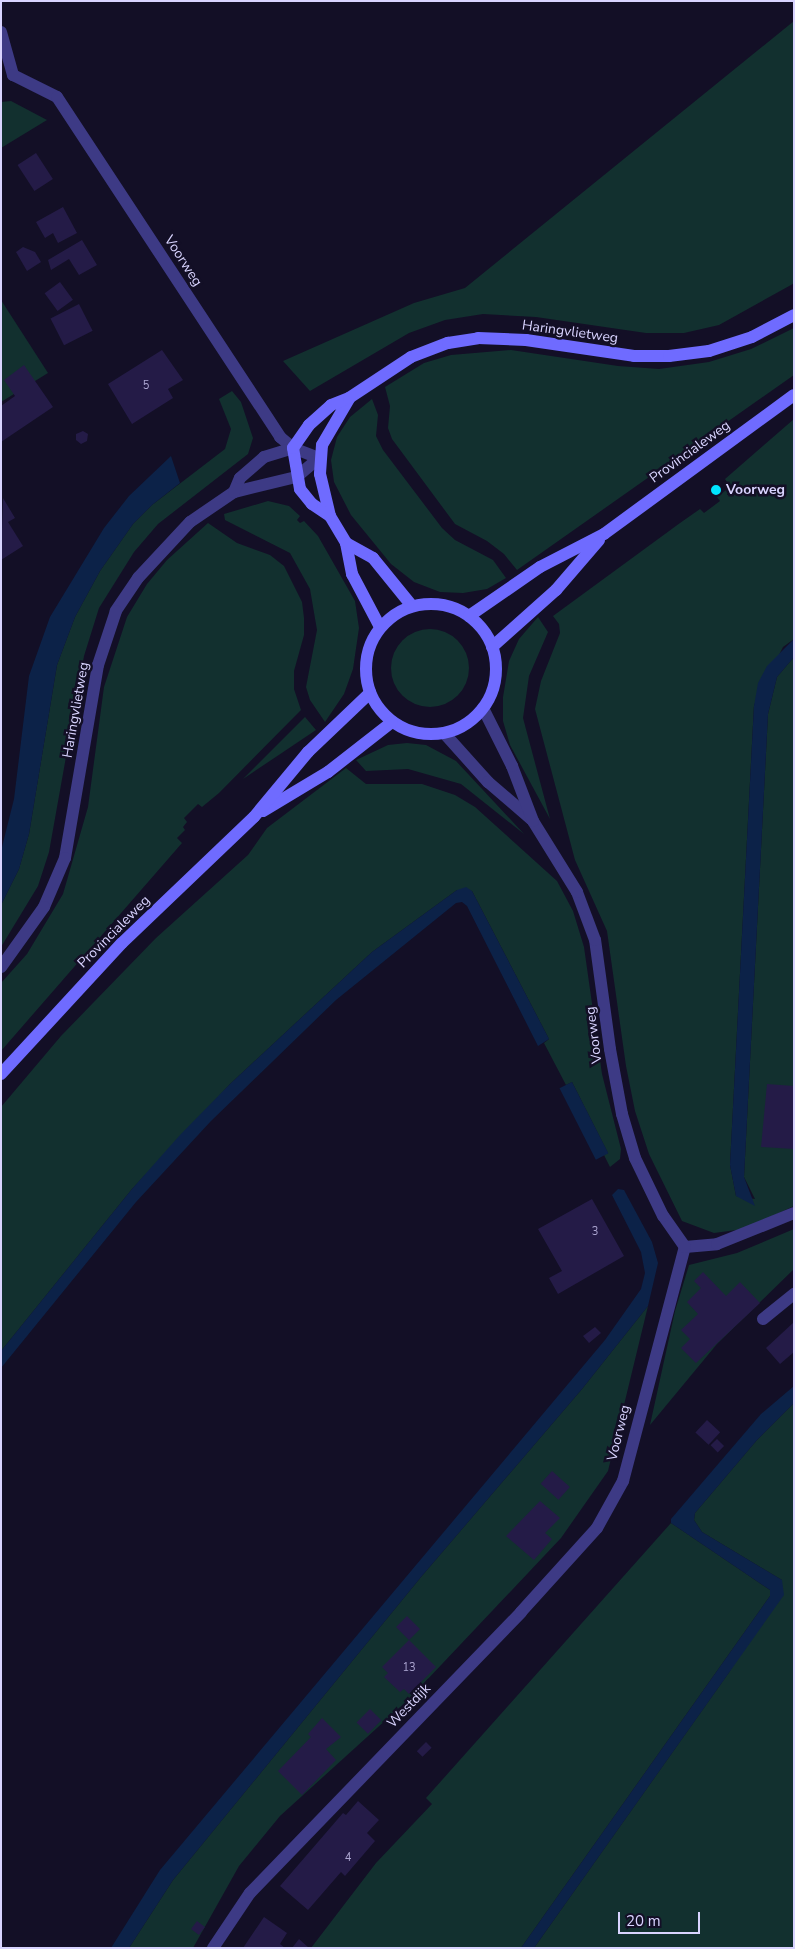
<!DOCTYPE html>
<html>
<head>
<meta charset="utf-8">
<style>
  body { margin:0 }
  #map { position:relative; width:795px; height:1949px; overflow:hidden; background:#130f26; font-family:"Nunito Sans",sans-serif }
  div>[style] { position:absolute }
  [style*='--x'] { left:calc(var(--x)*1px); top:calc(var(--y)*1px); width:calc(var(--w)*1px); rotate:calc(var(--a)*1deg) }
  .green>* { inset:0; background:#12302f }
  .round { border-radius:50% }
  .water>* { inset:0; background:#0c2248; transform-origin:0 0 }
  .building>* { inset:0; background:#241b47; transform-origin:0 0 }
  .lane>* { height:12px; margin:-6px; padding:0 6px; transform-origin:6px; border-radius:6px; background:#3d3a85 }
  .street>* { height:12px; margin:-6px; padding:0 6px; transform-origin:6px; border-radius:6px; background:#3d3a85 }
  .secondary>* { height:12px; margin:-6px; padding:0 6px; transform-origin:6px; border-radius:6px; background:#6f6bff }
  .secondary>.ring { margin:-6px; padding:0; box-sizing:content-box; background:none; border:12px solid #6f6bff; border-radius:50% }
  .dots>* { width:14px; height:14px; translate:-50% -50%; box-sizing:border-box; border:2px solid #130f26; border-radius:50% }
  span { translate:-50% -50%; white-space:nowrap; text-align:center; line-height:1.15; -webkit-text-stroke:5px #130f26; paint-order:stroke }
  .number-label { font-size:11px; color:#aca6d1 }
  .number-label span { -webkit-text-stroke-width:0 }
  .street-label { font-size:14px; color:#d9d4ff }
  .poi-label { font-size:14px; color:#d9d4ff; font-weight:700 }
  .left { translate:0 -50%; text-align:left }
  .frame { position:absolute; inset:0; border:2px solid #d9d4ff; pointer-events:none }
  .scale { position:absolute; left:618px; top:1912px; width:82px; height:22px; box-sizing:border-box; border:2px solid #d9d4ff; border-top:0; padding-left:6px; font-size:15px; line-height:18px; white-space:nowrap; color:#d9d4ff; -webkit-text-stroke:4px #130f26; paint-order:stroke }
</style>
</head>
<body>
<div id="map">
  <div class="green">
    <i style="clip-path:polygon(794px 21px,794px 283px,791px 285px,719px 325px,684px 333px,646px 333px,536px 317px,483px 314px,445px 320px,409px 333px,310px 391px,283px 361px,414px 303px,465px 288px)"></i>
    <i style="clip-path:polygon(11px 101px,47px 120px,1px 148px,1px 102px)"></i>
    <i style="clip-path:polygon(1px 300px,48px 373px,1px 402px)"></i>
    <i style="clip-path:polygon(794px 328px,794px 375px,517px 570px,504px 554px,487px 541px,455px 524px,392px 439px,388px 428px,390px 406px,385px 387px,424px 363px,451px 355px,511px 350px,618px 366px,659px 369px,709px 362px,751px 349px)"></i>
    <i style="clip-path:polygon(232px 391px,241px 402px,253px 438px,248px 454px,158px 524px,134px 552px,99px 608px,84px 656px,49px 852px,38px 886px,1px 947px,1px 905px,19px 869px,29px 834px,57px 665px,75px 617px,100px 571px,133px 524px,152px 505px,225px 449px,231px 429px,219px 399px)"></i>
    <i style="clip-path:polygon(372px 399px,378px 415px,376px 436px,383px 450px,442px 528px,455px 540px,493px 560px,506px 578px,487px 589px,463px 593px,440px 592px,414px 582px,391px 564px,351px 515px,334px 482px,331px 460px,337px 437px,350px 417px)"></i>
    <i style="clip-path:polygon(794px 419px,794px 639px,783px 647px,754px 705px,730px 1165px,736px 1196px,755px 1199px,744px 1177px,768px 714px,777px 677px,794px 657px,794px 1206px,744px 1229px,714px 1233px,682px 1221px,649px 1154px,635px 1111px,626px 1066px,607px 931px,575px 860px,535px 709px,541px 681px,560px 633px,559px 624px,553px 616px,680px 523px,700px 509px,704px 513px,720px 501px,717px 497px,730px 487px,725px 479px)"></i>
    <i style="clip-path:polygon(268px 501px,289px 506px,300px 516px,297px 520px,300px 523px,304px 521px,318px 536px,355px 601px,359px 628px,353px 669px,344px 694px,325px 722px,310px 700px,306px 687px,317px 630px,310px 589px,290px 553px,225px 520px,224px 514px)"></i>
    <i style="clip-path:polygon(208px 523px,237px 543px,270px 555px,284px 566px,302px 602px,304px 618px,304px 635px,294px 671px,294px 689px,301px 710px,219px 793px,202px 807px,198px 804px,184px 818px,187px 822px,183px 827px,185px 830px,177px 838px,182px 843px,1px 1051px,1px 983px,27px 954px,63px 894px,88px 807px,104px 687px,127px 617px,147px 584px,167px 560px)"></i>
    <i style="clip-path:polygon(538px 617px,548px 632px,529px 676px,523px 718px,550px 819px,510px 745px,503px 721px,503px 697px,509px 661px,519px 639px)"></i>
    <i class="round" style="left:391px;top:629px;width:78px;height:78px"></i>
    <i style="clip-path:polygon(305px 717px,316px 730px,243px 779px)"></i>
    <i style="clip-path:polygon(407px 743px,426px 745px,456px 761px,524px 834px,461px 784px,408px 769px,366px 771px,356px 760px,388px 745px)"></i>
    <i style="clip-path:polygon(346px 768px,366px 784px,422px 784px,455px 795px,475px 807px,557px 881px,573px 911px,584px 947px,602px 1074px,621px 1149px,620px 1159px,610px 1167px,604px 1155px,608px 1153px,572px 1082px,566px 1085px,544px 1043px,549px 1039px,472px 891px,457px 890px,372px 952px,230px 1084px,132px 1189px,1px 1351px,1px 1107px,61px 1036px,156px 938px,248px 855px,267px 828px)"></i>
    <i style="clip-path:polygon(794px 1229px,794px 1269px,717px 1344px,650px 1425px,675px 1311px,689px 1265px,737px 1253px)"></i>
    <i style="clip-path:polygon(648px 1306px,608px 1471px,561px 1538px,409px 1699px,280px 1816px,239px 1866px,193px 1948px,129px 1948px,173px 1880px,421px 1577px,582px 1389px)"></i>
    <i style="clip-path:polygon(794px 1403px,794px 1948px,534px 1948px,730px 1671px,782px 1580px,702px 1532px,694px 1520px,695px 1513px,757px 1440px)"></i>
    <i style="clip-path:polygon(671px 1523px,770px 1590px,770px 1596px,521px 1948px,311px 1948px,376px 1863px,432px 1804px,426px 1798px)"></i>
  </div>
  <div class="water">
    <i style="clip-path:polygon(171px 456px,180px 483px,152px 505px,133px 524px,100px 571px,75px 617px,57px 665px,29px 834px,19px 869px,1px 905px,1px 851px,14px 799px,29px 676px,50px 617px,104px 528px,129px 496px)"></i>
    <i style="clip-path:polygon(794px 639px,794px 657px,777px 677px,768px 714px,744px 1177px,755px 1206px,736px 1196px,730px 1165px,754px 706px,758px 683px,767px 666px)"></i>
    <i style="clip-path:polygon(466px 887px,472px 891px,549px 1039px,538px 1046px,467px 906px,462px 902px,456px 903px,336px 1000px,211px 1121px,136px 1202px,1px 1368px,1px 1351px,132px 1189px,180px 1135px,230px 1084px,372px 952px,457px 890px)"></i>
    <i style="left:572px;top:1082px;width:80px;height:14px;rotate:63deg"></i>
    <i style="clip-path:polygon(618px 1189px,624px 1190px,652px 1242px,658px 1263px,648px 1306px,582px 1389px,421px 1577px,173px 1880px,129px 1948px,111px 1948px,160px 1870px,605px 1340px,641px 1289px,645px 1273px,641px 1252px,612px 1195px)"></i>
    <i style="clip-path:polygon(794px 1386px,794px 1403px,757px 1440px,695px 1513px,694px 1520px,702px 1532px,782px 1580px,784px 1595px,534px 1948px,521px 1948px,770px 1596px,770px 1590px,671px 1523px,671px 1519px,761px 1414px)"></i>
  </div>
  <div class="building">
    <i style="left:36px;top:153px;width:31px;height:22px;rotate:57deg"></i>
    <i style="clip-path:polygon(63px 207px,77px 233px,58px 243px,53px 233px,45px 238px,36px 222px)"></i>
    <i style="clip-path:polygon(82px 240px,97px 265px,79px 275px,69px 259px,51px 270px,48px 260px)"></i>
    <i style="clip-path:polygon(23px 247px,35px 252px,41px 262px,27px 271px,16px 252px)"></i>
    <i style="left:60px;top:282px;width:22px;height:19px;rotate:54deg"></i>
    <i style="left:79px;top:304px;width:30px;height:32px;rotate:63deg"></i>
    <i style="clip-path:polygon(162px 350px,183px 380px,168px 389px,173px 398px,132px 424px,108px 384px)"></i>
    <i style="clip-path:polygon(24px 365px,53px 407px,1px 442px,1px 406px,15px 396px,4px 380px)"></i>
    <i style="clip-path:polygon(83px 431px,88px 434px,87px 441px,81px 444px,76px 440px,76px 434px)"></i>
    <i style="clip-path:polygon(3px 498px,15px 518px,8px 522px,23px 546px,1px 560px)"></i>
    <i style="clip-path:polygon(767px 1084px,794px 1086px,794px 1149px,761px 1147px)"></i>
    <i style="clip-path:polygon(592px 1199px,624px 1256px,558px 1294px,549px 1278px,562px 1271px,538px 1229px)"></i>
    <i style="clip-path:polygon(703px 1272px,726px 1296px,740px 1282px,760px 1303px,696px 1363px,681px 1348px,690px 1339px,681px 1330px,698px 1314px,687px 1302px,701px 1288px,694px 1281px)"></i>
    <i style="clip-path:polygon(794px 1322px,794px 1352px,780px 1364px,766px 1348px)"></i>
    <i style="clip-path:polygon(595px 1327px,601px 1333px,589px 1343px,583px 1336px)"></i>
    <i style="left:707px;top:1420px;width:18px;height:17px;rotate:43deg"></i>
    <i style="left:717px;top:1439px;width:10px;height:9px;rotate:45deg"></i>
    <i style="left:552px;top:1471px;width:24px;height:17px;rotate:42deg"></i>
    <i style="clip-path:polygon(540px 1501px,560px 1518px,545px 1533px,552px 1539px,534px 1560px,506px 1536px)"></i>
    <i style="clip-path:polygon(407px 1616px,420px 1629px,409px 1640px,436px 1667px,409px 1694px,404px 1689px,400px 1692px,384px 1677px,388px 1673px,382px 1667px,409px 1640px,396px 1627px)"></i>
    <i style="left:370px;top:1709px;width:16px;height:19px;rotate:45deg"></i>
    <i style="clip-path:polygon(322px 1718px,341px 1737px,326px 1749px,336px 1760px,302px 1795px,278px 1771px,311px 1737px,308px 1734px)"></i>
    <i style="left:426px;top:1742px;width:8px;height:13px;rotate:45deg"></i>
    <i style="clip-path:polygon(358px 1801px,379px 1820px,367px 1833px,375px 1841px,345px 1876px,341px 1872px,308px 1910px,280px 1886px,343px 1813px,346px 1815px)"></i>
    <i style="clip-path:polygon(264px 1917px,287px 1933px,280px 1944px,285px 1948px,243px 1948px)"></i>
    <i style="left:197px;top:1921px;width:10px;height:10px;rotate:37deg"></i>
    <i style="clip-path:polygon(299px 1939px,309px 1948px,292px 1948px)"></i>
  </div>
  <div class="lane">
    <i style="--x:763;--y:1319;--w:40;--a:-39"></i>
  </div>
  <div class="street">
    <i style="--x:1;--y:32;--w:45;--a:74.4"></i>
    <i style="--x:13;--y:75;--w:49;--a:26.6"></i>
    <i style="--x:57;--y:97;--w:407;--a:56.7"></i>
    <i style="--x:280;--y:437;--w:17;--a:40"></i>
    <i style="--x:293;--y:448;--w:28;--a:21"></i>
    <i style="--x:319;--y:458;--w:30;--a:140"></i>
    <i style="--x:296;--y:477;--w:64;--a:166.4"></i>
    <i style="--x:234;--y:492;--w:53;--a:145.7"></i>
    <i style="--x:190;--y:522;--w:76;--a:132.9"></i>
    <i style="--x:138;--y:578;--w:40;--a:124"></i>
    <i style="--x:116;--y:611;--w:57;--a:108.4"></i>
    <i style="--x:98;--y:665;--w:196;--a:99.7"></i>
    <i style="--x:65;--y:858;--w:53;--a:113.2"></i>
    <i style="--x:44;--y:907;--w:74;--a:125.6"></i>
    <i style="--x:234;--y:492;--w:15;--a:-67"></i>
    <i style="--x:240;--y:478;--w:32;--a:-41"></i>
    <i style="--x:264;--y:457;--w:30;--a:-17"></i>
    <i style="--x:444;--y:733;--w:66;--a:48.1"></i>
    <i style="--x:488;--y:782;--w:57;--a:40.7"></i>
    <i style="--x:685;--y:1247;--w:32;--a:-5"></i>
    <i style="--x:717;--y:1244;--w:83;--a:-21.9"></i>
    <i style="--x:213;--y:1948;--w:66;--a:-56.1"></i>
    <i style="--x:250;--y:1893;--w:390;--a:-46"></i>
    <i style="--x:521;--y:1612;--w:113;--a:-47.9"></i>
    <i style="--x:597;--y:1528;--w:54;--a:-61"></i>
    <i style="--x:623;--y:1481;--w:242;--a:-75.2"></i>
    <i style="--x:685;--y:1247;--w:38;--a:-125"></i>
    <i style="--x:663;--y:1216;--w:64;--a:-115.8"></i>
    <i style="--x:635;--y:1158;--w:46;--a:-106.5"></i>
    <i style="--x:622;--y:1114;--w:66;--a:-100.5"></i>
    <i style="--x:610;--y:1049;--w:110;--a:-97.8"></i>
    <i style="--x:595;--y:940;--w:51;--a:-110.6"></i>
    <i style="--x:577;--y:892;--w:84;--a:-121.8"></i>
    <i style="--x:533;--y:821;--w:59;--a:-110.9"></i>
    <i style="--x:512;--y:766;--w:65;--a:-116.6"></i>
  </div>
  <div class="secondary">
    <i style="--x:349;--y:399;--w:53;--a:120.4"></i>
    <i style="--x:322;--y:445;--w:29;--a:94"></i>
    <i style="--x:320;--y:474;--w:43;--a:76.6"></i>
    <i style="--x:330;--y:516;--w:31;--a:59"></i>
    <i style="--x:346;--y:543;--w:32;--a:79"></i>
    <i style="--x:352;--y:574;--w:60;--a:62.2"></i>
    <i style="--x:330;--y:516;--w:22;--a:-146"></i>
    <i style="--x:312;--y:504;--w:19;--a:-129"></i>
    <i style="--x:300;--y:489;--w:42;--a:-99.7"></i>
    <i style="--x:293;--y:448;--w:28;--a:-55"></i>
    <i style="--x:309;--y:425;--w:30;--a:-42"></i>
    <i style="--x:331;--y:405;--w:19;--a:-21"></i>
    <i style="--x:349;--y:398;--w:74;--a:-33.5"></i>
    <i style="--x:411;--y:357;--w:40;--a:-21"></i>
    <i style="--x:448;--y:343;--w:30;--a:-9"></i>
    <i style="--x:478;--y:338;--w:48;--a:2.4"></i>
    <i style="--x:526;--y:340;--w:109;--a:8.4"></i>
    <i style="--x:634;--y:356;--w:35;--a:0"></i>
    <i style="--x:669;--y:356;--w:40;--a:-7.1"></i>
    <i style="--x:709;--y:351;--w:45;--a:-18"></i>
    <i style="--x:752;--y:337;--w:47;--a:-27.6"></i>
    <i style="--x:346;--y:543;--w:31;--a:29"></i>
    <i style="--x:373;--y:558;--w:62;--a:50.9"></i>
    <i class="ring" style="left:366px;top:604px;width:118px;height:118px"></i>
    <i style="--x:469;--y:616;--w:86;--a:-34.6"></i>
    <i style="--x:540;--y:567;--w:72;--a:-27.3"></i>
    <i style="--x:604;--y:534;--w:235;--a:-36.2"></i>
    <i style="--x:492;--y:647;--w:86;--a:-41.7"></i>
    <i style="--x:556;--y:590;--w:66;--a:-49.3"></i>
    <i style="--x:263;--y:811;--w:76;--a:-31"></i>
    <i style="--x:328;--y:772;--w:81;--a:-38"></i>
    <i style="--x:1;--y:1074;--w:178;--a:-47.3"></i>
    <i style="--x:122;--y:943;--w:182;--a:-43.7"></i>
    <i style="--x:254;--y:817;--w:85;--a:-50.3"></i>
    <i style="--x:308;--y:752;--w:86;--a:-43.6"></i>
  </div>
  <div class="dots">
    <i style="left:716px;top:490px;background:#00e5ff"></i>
  </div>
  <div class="number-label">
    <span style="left:146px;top:386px">5</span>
    <span style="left:595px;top:1232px">3</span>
    <span style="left:409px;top:1668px">13</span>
    <span style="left:348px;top:1858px">4</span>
  </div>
  <div class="street-label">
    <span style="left:183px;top:261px;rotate:57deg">Voorweg</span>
    <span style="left:570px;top:332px;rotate:8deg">Haringvlietweg</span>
    <span style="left:690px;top:452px;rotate:-36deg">Provincialeweg</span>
    <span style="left:76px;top:710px;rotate:-80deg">Haringvlietweg</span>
    <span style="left:114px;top:932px;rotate:-45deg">Provincialeweg</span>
    <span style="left:594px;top:1035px;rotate:-97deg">Voorweg</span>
    <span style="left:619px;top:1433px;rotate:-76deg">Voorweg</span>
    <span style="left:409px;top:1706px;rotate:-46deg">Westdijk</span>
  </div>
  <div class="poi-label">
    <span class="left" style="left:726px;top:490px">Voorweg</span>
  </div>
  <div class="frame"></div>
  <div class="scale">20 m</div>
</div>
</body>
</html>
